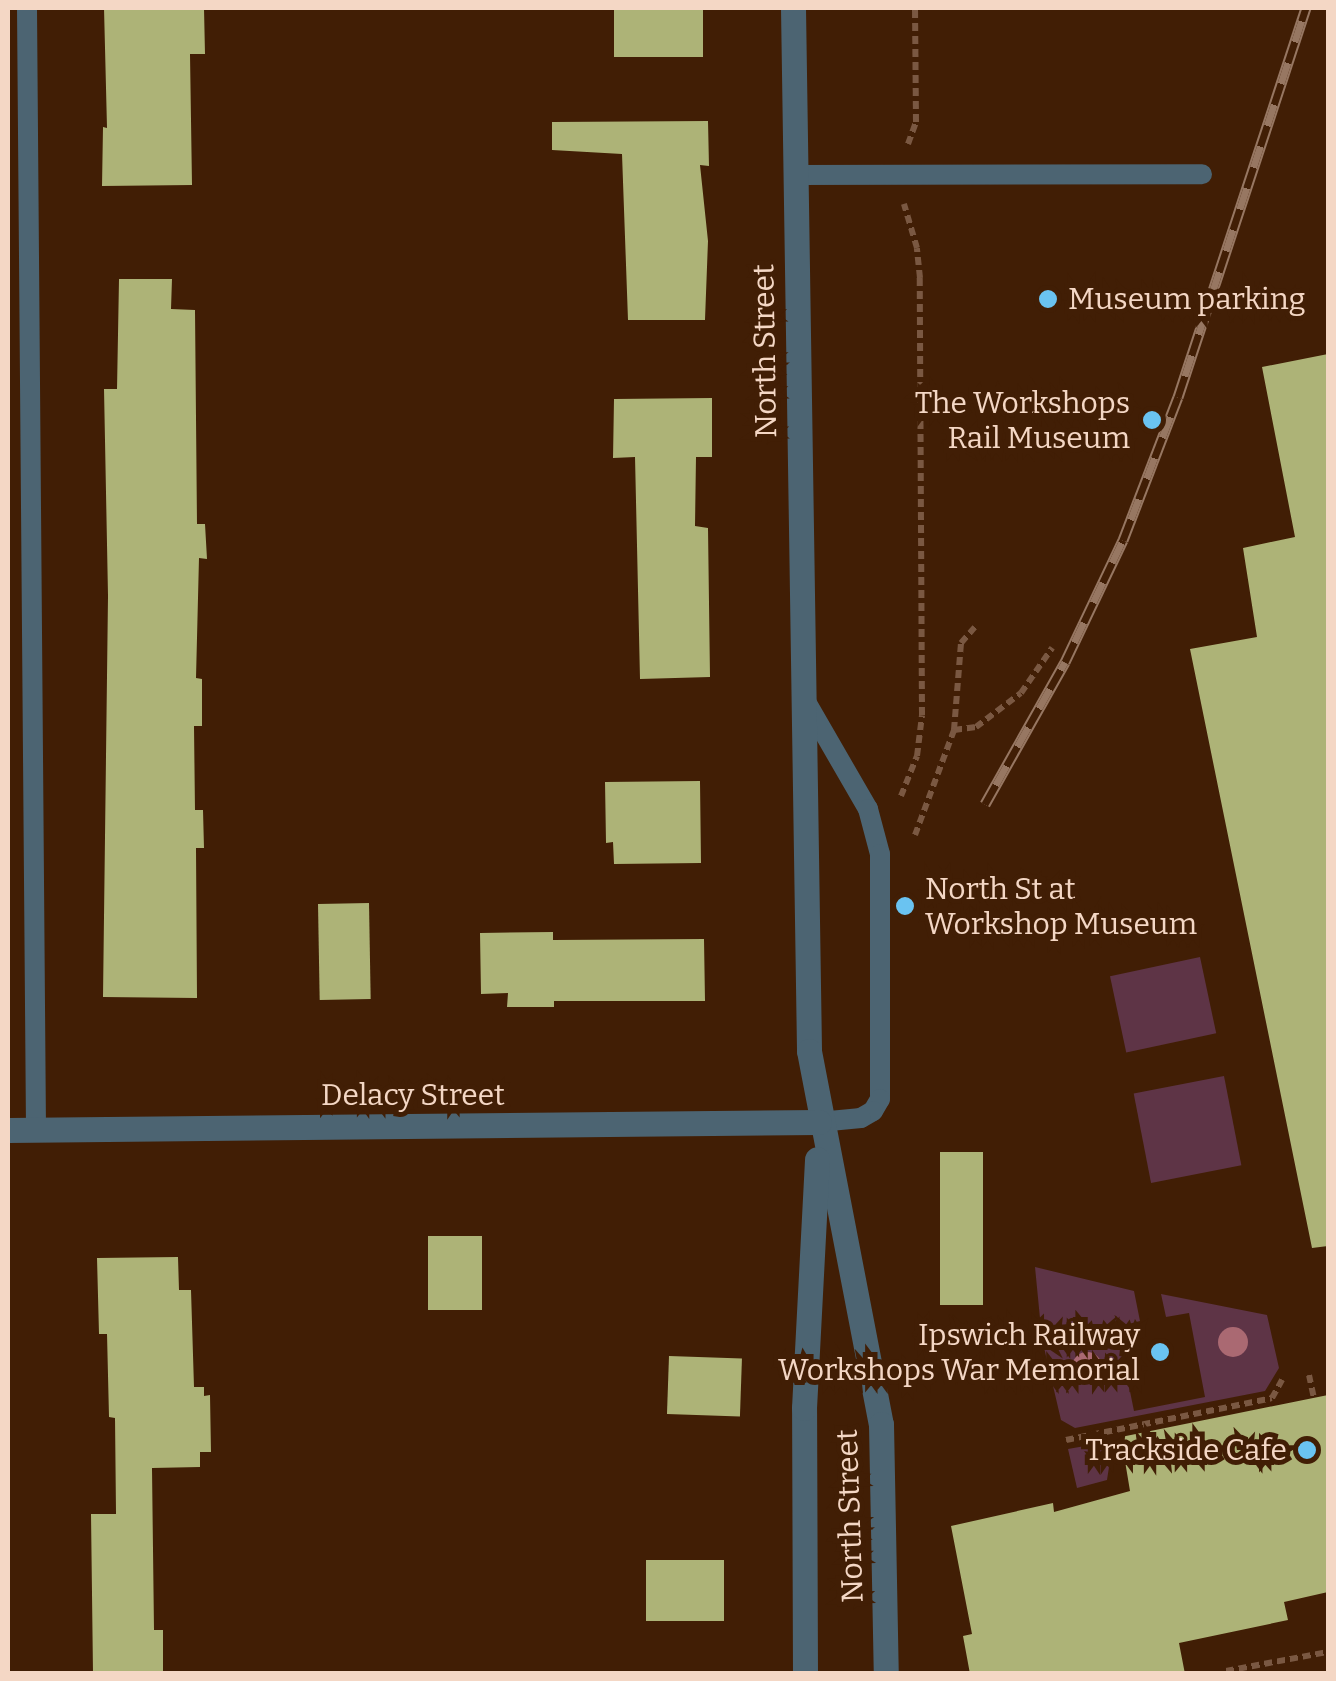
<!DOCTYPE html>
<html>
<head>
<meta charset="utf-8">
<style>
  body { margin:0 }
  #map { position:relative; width:1336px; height:1681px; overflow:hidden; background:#411e05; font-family:Bitter,serif }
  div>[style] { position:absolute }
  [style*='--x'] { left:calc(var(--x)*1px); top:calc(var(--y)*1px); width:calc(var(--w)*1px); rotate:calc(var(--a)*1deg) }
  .green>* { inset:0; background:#5e3446; transform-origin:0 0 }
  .building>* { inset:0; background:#adb377; transform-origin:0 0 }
  .path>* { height:6px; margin-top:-3px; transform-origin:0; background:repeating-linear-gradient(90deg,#7a5842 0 8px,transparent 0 13px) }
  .service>* { height:20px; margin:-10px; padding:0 10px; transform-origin:10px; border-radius:10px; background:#4c6472 }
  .minor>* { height:25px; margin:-12.5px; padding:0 12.5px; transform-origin:12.5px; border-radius:12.5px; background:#4c6472 }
  .rail>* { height:11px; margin-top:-5.5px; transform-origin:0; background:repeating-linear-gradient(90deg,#411e05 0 22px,#977762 0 44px); box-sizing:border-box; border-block:2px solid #977762 }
  .trees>* { width:30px; height:30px; margin:-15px; border-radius:50%; background:#aa6972 }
  .dots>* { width:28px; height:28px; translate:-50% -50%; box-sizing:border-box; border:5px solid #411e05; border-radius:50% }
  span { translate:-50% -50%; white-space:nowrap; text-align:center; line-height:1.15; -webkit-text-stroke:10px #411e05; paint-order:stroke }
  .poi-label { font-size:30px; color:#f4d7c5 }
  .left { translate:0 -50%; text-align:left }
  .right { translate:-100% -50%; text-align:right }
  .street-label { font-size:30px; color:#f4d7c5 }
  .frame { position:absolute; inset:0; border:10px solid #f4d7c5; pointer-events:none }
</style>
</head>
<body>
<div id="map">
  <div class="green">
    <i style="left:1200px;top:957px;width:78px;height:92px;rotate:78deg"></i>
    <i style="left:1224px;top:1076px;width:91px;height:92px;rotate:79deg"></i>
    <i style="clip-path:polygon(1035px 1267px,1134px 1291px,1140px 1321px,1117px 1327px,1134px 1411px,1205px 1397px,1189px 1313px,1166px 1317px,1161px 1294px,1267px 1315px,1279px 1368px,1265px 1391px,1075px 1428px,1061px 1420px,1042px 1339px)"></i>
    <i style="clip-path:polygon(1113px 1441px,1107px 1480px,1077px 1488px,1068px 1449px)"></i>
  </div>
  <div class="building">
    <i style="clip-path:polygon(104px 8px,204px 8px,205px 54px,190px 54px,192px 185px,102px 186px,103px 127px,107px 128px)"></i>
    <i style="left:614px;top:8px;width:89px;height:49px"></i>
    <i style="clip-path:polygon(708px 121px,709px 166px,700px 165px,708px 241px,705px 320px,628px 320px,622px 154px,552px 150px,552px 122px)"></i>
    <i style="clip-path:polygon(119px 279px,172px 279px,171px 309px,195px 310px,197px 524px,205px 524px,207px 559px,199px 558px,196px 678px,202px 679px,202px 726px,194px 726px,195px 810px,203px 810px,204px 848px,196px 848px,197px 998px,103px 997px,108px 596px,104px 389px,117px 389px)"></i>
    <i style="clip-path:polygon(1328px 354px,1328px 1246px,1312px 1248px,1190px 649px,1257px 637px,1243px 548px,1295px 537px,1262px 367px)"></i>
    <i style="clip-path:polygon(712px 398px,712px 457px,696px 457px,695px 526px,708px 528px,710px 677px,640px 679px,635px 457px,613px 458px,614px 399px)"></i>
    <i style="clip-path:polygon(700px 781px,701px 863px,614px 864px,613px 842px,606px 843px,605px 782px)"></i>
    <i style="left:369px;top:903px;width:96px;height:51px;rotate:89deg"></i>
    <i style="clip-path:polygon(553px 932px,553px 940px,704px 939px,705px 1001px,554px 1001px,554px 1007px,507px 1007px,508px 993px,481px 994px,480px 933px)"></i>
    <i style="left:940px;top:1152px;width:43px;height:153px"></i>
    <i style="left:428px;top:1236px;width:54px;height:74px"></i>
    <i style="clip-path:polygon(178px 1257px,179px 1290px,191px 1290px,194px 1387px,204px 1387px,204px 1396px,210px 1395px,211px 1452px,200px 1452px,200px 1467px,152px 1468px,154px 1630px,163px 1630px,163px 1674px,93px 1674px,91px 1514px,116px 1514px,115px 1418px,109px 1417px,107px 1334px,99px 1334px,97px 1258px)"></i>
    <i style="left:669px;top:1356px;width:73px;height:58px;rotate:2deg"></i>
    <i style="clip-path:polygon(1328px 1395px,1328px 1592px,1284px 1602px,1288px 1620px,1179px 1643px,1185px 1674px,970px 1674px,963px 1636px,972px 1634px,951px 1526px,1053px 1503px,1054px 1512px,1130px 1491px,1121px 1437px)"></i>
    <i style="left:724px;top:1560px;width:61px;height:78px;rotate:90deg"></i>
  </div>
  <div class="path">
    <i style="--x:908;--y:144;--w:23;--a:-70"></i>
    <i style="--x:916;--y:122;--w:114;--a:-90.5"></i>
    <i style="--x:954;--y:730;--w:22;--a:-8"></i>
    <i style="--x:976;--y:727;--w:56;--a:-37.1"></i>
    <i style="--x:1021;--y:693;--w:55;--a:-55.4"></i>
    <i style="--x:901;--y:796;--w:43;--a:-68.2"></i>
    <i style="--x:917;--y:756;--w:41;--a:-83"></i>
    <i style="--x:922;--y:715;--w:437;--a:-90.3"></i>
    <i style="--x:920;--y:278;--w:30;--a:-96"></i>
    <i style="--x:917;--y:248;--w:46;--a:-106.5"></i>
    <i style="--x:915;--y:835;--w:112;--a:-69.6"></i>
    <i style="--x:954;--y:730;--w:87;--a:-85.4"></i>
    <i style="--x:961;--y:643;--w:21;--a:-49"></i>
    <i style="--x:1309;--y:1375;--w:24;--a:78"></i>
    <i style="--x:1066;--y:1440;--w:210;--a:-11.5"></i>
    <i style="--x:1272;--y:1398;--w:21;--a:-61"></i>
    <i style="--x:1226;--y:1671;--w:104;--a:-10.6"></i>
  </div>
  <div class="service">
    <i style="--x:27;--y:8;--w:1122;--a:89.54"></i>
    <i style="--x:795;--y:175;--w:407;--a:-0.1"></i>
    <i style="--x:805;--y:700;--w:126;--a:60"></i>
    <i style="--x:868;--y:809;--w:47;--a:75.1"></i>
    <i style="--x:880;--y:854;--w:245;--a:90"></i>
    <i style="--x:880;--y:1099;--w:14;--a:120"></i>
    <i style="--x:873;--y:1111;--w:14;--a:150"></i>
    <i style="--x:861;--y:1118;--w:42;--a:174.6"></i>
  </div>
  <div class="minor">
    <i style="--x:793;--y:8;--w:1043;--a:89.12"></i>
    <i style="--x:809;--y:1051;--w:380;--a:79.1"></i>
    <i style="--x:881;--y:1424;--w:250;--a:88.9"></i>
    <i style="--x:8;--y:1130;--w:811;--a:-0.57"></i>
    <i style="--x:805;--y:1674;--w:266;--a:-90.2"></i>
    <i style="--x:804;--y:1408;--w:249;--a:-87"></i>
  </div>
  <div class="rail">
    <i style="--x:985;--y:804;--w:163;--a:-60.6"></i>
    <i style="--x:1065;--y:662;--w:135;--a:-64.6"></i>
    <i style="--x:1123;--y:540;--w:153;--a:-69"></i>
    <i style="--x:1178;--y:397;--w:410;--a:-71.8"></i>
  </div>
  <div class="trees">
    <i style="left:1233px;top:1342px"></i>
    <i style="left:1087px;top:1367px"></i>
  </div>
  <div class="dots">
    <i style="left:1048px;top:299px;background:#6ac3f1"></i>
    <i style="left:1152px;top:420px;background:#6ac3f1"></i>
    <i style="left:905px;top:906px;background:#6ac3f1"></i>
    <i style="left:1160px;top:1352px;background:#6ac3f1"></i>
    <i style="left:1307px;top:1450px;background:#6ac3f1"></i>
  </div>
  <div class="poi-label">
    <span class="left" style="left:1068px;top:299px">Museum parking</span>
    <span class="right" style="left:1130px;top:420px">The Workshops<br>Rail Museum</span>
    <span class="left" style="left:925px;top:906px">North St at<br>Workshop Museum</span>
    <span class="right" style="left:1140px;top:1352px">Ipswich Railway<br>Workshops War Memorial</span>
    <span class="right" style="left:1287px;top:1450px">Trackside Cafe</span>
  </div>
  <div class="street-label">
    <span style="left:765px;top:351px;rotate:-91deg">North Street</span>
    <span style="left:413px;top:1095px">Delacy Street</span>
    <span style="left:850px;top:1516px;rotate:-92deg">North Street</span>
  </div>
  <div class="frame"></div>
</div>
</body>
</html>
